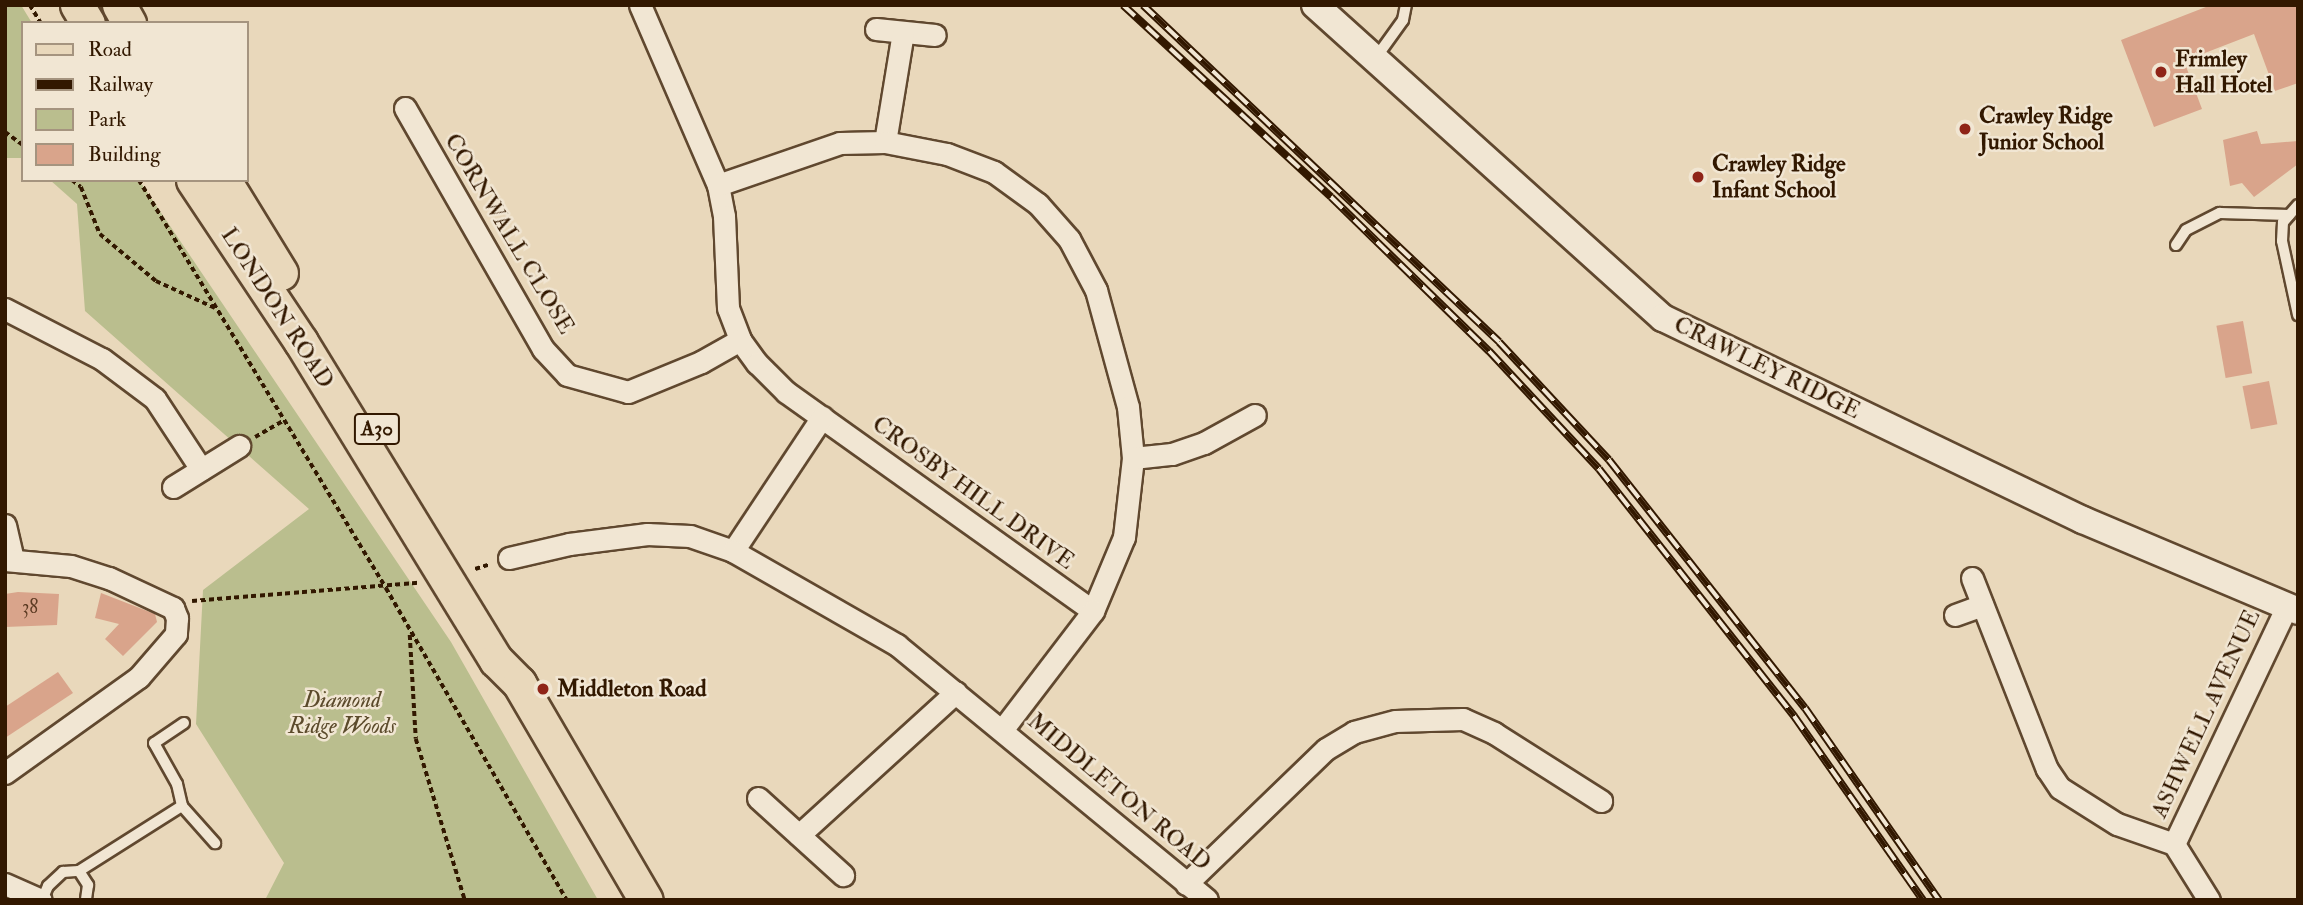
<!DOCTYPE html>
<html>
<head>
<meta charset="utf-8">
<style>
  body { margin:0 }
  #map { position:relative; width:2303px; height:905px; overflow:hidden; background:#e9d8bb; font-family:"IM FELL Double Pica",serif }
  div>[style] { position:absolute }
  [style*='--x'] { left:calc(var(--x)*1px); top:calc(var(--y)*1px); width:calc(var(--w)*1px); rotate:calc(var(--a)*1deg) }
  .green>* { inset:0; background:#babe8e }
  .building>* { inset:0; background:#d9a48b; transform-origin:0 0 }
  .path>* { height:3.5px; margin-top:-1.75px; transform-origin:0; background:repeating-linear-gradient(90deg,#321800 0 5px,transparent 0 8.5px) }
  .roads { filter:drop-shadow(2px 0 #60482f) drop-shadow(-2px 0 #60482f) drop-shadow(0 2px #60482f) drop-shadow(0 -2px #60482f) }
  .service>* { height:10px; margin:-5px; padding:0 5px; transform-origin:5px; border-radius:5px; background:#f1e6d3 }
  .minor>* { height:21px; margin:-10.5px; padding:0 10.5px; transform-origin:10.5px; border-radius:10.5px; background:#f1e6d3 }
  .tertiary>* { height:26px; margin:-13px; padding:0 13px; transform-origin:13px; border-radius:13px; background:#f1e6d3 }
  .primary>* { height:33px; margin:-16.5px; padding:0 16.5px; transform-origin:16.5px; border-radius:16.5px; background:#e9d8bb }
  .rail>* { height:8px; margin-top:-4px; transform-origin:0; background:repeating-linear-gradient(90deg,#f1e6d3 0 16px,#321800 0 32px); box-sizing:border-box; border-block:2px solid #321800 }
  .dots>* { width:19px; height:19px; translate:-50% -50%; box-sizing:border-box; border:4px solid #f1e6d3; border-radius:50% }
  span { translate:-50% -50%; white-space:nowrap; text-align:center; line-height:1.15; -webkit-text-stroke:5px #f1e6d3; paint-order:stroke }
  .number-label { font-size:19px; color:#5c3b23 }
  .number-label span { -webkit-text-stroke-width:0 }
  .shield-label span { padding:2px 5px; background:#f1e6d3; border:2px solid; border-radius:5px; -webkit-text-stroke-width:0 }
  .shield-label { font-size:21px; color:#321800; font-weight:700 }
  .poi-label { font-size:23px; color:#321800; font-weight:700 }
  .left { translate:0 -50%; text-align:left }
  .street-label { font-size:23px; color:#321800 }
  .park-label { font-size:23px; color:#5b4a2b; font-style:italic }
  .frame { position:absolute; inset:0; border:7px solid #321800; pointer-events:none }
  .legend { position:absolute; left:21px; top:21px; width:228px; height:161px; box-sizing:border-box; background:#f1e6d3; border:2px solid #a5947f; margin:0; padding:9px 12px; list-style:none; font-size:21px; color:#321800 }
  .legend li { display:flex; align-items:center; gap:14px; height:35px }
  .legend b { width:35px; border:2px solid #a5947f }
</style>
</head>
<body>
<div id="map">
  <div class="green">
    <i style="clip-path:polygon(5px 5px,21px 5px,32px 23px,23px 23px,23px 158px,5px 158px)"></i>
    <i style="clip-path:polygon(50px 180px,139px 180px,451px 642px,598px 900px,265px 900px,284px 863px,196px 724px,203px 590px,309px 509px,85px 311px,77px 204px)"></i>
  </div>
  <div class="building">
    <i style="clip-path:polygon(2211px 5px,2298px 5px,2298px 83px,2275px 91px,2254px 34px,2184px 61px,2202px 109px,2154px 127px,2121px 40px)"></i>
    <i style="clip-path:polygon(2257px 131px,2261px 144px,2298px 141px,2298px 164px,2254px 197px,2242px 183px,2230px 186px,2223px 140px)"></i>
    <i style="left:2243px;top:321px;width:53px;height:27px;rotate:80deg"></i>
    <i style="left:2269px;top:381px;width:44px;height:27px;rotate:79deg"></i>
    <i style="clip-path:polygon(18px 592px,59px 594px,57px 625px,5px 627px,5px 594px)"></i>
    <i style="clip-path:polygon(101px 593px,155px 614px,157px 622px,123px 656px,105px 639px,119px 624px,95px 618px)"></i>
    <i style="clip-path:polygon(58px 672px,73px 693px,5px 738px,5px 707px)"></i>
  </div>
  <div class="path">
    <i style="--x:30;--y:5;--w:21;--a:59"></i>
    <i style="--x:5;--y:132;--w:22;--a:36"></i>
    <i style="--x:72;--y:180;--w:11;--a:38"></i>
    <i style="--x:81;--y:187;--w:51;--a:68"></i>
    <i style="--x:100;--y:234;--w:73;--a:40"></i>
    <i style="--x:156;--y:281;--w:65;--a:24.6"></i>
    <i style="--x:139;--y:180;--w:477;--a:58.8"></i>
    <i style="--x:386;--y:588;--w:361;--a:59.9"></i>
    <i style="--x:255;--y:437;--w:32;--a:-30"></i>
    <i style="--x:475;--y:569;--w:16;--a:-18"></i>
    <i style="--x:192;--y:601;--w:227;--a:-4.6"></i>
    <i style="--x:410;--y:635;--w:104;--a:86.7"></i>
    <i style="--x:416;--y:739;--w:168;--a:73.1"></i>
  </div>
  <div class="roads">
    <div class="service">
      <i style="--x:1375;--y:59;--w:48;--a:-54.3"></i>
      <i style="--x:1403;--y:20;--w:15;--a:-79"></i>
      <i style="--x:2298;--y:205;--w:23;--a:131"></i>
      <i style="--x:2283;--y:222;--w:19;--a:93"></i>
      <i style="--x:2282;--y:241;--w:76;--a:77.8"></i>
      <i style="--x:2176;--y:245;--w:18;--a:-56"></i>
      <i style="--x:2186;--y:230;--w:38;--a:-27"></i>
      <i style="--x:2220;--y:213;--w:69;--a:1.7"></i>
      <i style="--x:184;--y:723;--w:36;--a:146"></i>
      <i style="--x:154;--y:743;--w:47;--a:60.7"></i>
      <i style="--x:177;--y:784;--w:23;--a:77"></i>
      <i style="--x:182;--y:806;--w:50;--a:48.3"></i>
      <i style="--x:79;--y:871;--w:17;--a:57"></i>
      <i style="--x:88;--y:885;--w:15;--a:98"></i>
      <i style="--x:42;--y:900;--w:15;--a:-67"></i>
      <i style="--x:48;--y:886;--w:21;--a:-43"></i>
      <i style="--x:63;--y:872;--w:16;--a:-4"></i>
      <i style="--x:79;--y:871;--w:122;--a:-32.3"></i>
    </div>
    <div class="minor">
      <i style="--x:640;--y:5;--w:196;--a:66.6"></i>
      <i style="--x:718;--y:185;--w:32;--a:79"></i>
      <i style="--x:724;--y:216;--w:92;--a:87.5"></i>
      <i style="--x:728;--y:308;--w:34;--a:69"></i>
      <i style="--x:740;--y:340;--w:29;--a:54"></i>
      <i style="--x:757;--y:363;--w:41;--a:45"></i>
      <i style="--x:786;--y:392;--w:377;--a:35.5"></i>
      <i style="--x:876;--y:29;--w:59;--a:5.8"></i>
      <i style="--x:405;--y:108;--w:278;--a:60.2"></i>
      <i style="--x:543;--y:349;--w:35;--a:47"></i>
      <i style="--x:567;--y:375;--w:63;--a:15.6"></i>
      <i style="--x:628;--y:392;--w:79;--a:-22.3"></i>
      <i style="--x:701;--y:362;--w:45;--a:-29.4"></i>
      <i style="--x:885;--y:142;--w:111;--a:-80.7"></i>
      <i style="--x:718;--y:185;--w:129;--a:-19"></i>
      <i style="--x:840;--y:143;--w:45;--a:-1.3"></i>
      <i style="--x:885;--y:142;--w:63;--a:11"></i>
      <i style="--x:947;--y:154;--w:50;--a:21"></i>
      <i style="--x:994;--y:172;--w:54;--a:36"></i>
      <i style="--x:1038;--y:204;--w:47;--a:48.5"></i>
      <i style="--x:1069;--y:239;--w:58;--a:62.1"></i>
      <i style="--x:1096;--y:290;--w:121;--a:74.7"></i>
      <i style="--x:1128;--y:407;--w:51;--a:84.4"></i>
      <i style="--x:1133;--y:458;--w:80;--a:96.5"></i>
      <i style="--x:1124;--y:537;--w:80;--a:112.7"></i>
      <i style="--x:1093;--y:611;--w:150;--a:127.4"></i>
      <i style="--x:5;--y:309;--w:109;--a:27.3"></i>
      <i style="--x:102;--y:359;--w:66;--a:37"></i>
      <i style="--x:155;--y:399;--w:84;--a:56.7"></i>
      <i style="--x:1133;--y:458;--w:39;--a:-6"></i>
      <i style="--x:1172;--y:454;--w:34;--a:-19"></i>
      <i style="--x:1204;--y:443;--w:58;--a:-28.8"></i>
      <i style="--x:173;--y:487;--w:78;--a:-31.8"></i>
      <i style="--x:5;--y:525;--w:35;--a:77"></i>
      <i style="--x:733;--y:551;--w:161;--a:-56.4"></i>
      <i style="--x:509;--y:558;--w:62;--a:-13.1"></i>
      <i style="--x:569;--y:544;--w:79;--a:-7.3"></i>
      <i style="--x:647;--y:534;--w:43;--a:2.7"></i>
      <i style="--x:690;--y:536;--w:46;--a:19.2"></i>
      <i style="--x:733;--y:551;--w:189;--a:29.8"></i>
      <i style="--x:897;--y:645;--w:401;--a:39.4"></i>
      <i style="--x:5;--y:560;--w:66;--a:5.2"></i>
      <i style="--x:71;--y:566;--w:40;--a:18"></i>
      <i style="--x:109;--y:578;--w:71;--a:25.1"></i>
      <i style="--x:173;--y:608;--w:11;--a:68"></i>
      <i style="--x:177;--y:618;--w:16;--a:94"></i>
      <i style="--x:176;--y:634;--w:57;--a:130.7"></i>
      <i style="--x:139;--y:677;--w:165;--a:144.4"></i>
      <i style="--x:1972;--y:578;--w:205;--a:68.6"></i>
      <i style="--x:2047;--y:769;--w:23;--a:56"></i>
      <i style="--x:2060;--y:788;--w:67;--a:32.3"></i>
      <i style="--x:2117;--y:824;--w:60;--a:19.3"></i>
      <i style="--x:2174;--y:844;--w:66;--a:58"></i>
      <i style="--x:1955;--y:615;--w:29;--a:-20"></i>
      <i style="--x:758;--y:798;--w:115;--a:42.2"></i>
      <i style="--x:799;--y:835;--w:212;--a:-42.3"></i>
      <i style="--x:2174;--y:844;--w:263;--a:-64.6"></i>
      <i style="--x:5;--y:884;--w:39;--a:24"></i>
      <i style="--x:1186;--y:884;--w:194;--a:-44"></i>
      <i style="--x:1326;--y:749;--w:33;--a:-31"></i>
      <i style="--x:1354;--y:732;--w:42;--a:-15"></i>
      <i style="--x:1395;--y:721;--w:68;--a:-1.7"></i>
      <i style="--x:1463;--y:719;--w:34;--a:24"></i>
      <i style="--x:1494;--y:733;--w:127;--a:32.4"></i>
    </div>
    <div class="tertiary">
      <i style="--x:1315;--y:5;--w:468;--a:42"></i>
      <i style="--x:1663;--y:318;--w:466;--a:25.7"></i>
      <i style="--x:2083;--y:520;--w:233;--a:22.9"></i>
    </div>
    <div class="primary">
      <i style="--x:77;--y:5;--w:21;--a:59"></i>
      <i style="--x:119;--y:5;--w:21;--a:61"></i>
      <i style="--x:193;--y:180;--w:195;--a:56.3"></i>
      <i style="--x:301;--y:342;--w:373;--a:58.5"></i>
      <i style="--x:496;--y:660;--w:33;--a:45"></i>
      <i style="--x:519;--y:683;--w:251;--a:59.7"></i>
      <i style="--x:224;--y:180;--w:109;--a:58.5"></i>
    </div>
  </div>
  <div class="rail">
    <i style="--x:1123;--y:5;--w:283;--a:42.7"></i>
    <i style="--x:1331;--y:197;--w:221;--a:44.3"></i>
    <i style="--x:1489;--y:351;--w:161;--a:47"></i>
    <i style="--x:1599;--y:469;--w:315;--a:51.7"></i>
    <i style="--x:1794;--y:716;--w:225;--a:55"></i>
    <i style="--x:1143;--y:5;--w:490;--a:43.4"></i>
    <i style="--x:1499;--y:342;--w:161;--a:47"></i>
    <i style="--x:1609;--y:460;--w:316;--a:51.7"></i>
    <i style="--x:1805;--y:708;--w:234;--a:55.1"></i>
  </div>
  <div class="dots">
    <i style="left:2161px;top:72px;background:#8f2418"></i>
    <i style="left:1965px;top:129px;background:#8f2418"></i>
    <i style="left:1698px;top:177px;background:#8f2418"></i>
    <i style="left:543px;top:689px;background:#8f2418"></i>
  </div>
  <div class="number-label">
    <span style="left:30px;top:608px">38</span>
  </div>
  <div class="shield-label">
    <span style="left:377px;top:429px">A30</span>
  </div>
  <div class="poi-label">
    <span class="left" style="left:2175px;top:72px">Frimley<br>Hall Hotel</span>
    <span class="left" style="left:1979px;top:129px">Crawley Ridge<br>Junior School</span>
    <span class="left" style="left:1712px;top:177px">Crawley Ridge<br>Infant School</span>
    <span class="left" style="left:557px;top:689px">Middleton Road</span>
  </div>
  <div class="street-label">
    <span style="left:509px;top:234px;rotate:59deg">CORNWALL CLOSE</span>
    <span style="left:277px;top:308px;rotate:57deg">LONDON ROAD</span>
    <span style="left:1767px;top:368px;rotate:26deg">CRAWLEY RIDGE</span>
    <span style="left:973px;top:493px;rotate:36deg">CROSBY HILL DRIVE</span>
    <span style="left:2206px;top:714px;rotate:-65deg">ASHWELL AVENUE</span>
    <span style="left:1119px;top:792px;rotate:40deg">MIDDLETON ROAD</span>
  </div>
  <div class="park-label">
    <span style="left:342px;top:713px">Diamond<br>Ridge Woods</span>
  </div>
  <div class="frame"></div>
  <ul class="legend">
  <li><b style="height:9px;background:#e9d8bb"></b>Road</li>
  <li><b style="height:9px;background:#321800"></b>Railway</li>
  <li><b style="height:19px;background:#babe8e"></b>Park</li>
  <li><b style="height:19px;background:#d9a48b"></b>Building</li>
  </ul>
</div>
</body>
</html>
